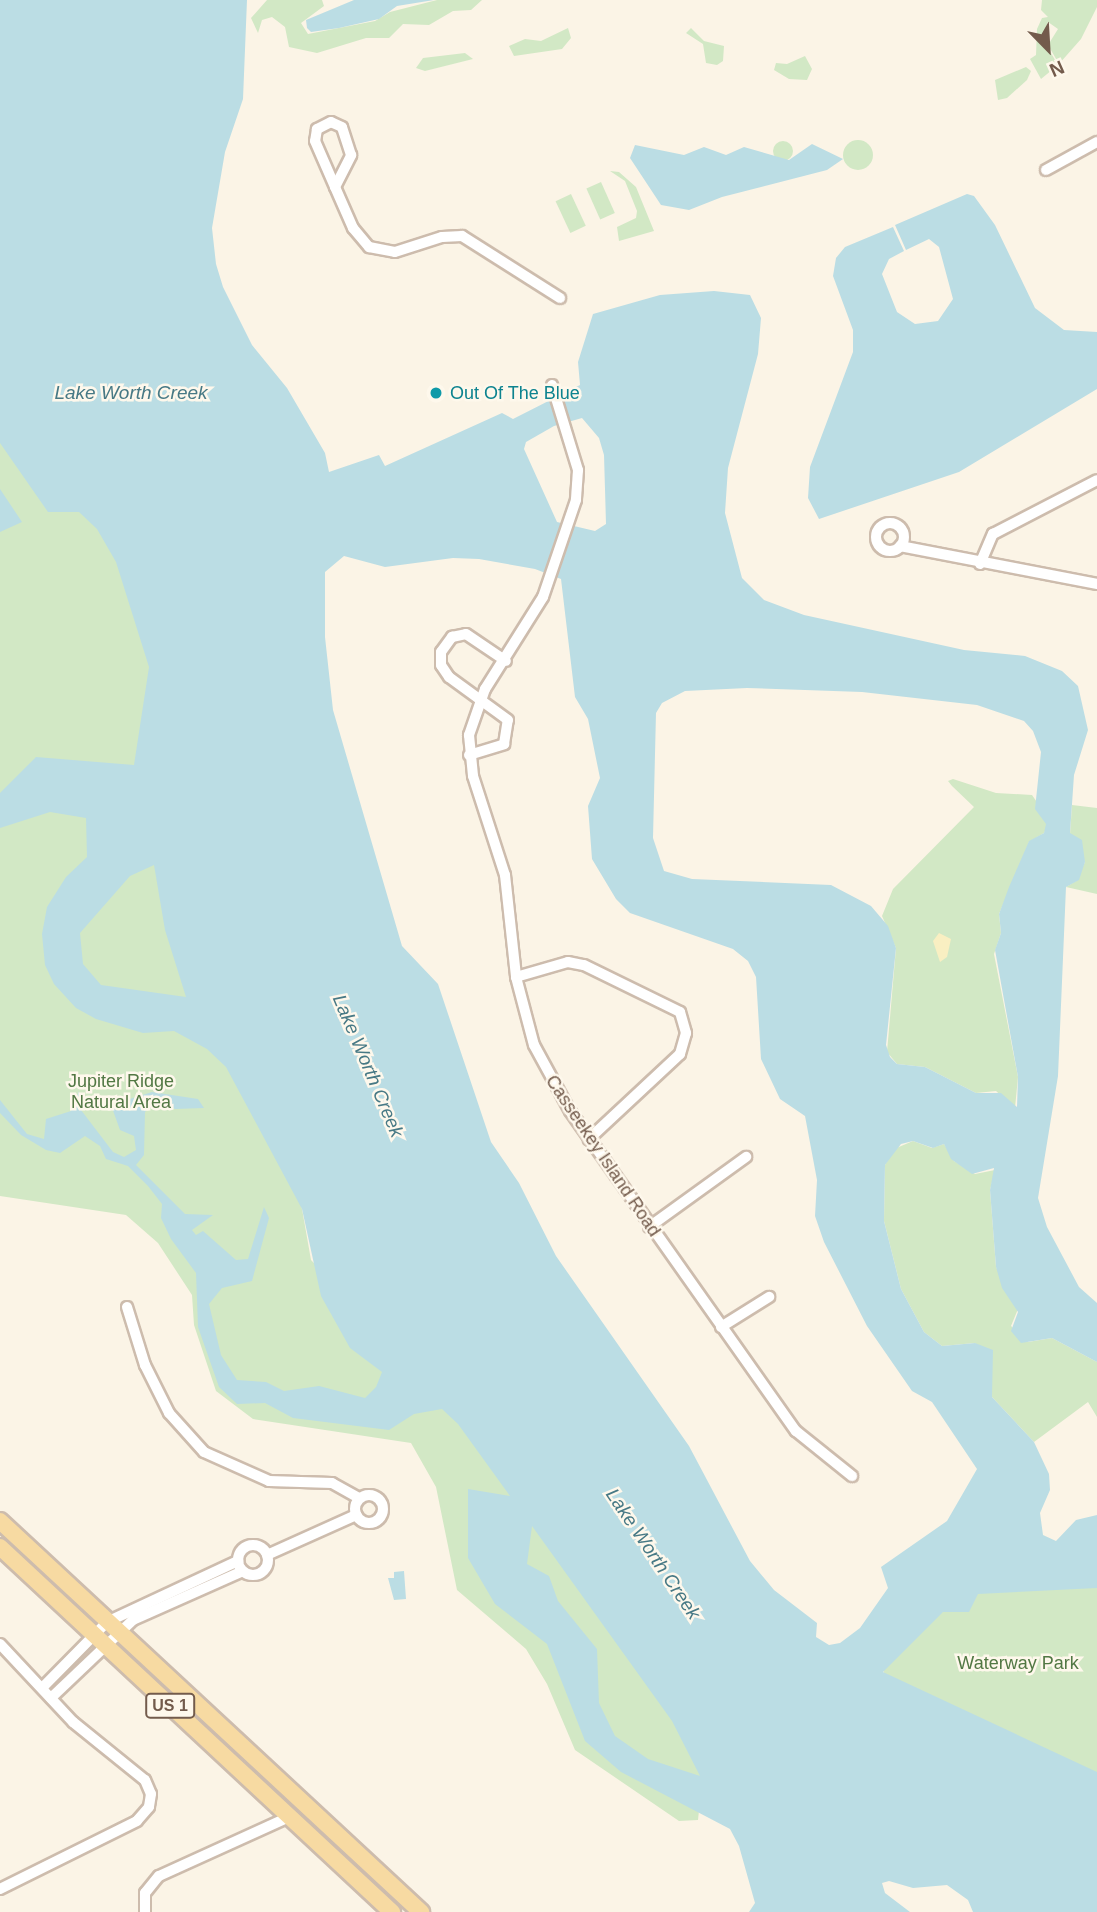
<!DOCTYPE html>
<html>
<head>
<meta charset="utf-8">
<style>
  body { margin:0 }
  #map { position:relative; width:1097px; height:1912px; overflow:hidden; background:#fbf4e6; font-family:Arial,sans-serif }
  div>[style] { position:absolute }
  [style*='--x'] { left:calc(var(--x)*1px); top:calc(var(--y)*1px); width:calc(var(--w)*1px); rotate:calc(var(--a)*1deg) }
  .green>* { inset:0; background:#d2e8c5; transform-origin:0 0 }
  .round { border-radius:50% }
  .sand>* { inset:0; background:#f9efc2 }
  .water>* { inset:0; background:#bbdde4 }
  .roads { filter:drop-shadow(2px 0 #cdbcad) drop-shadow(-2px 0 #cdbcad) drop-shadow(0 2px #cdbcad) drop-shadow(0 -2px #cdbcad) }
  .minor>* { height:10px; margin:-5px; padding:0 5px; transform-origin:5px; border-radius:5px; background:#fff }
  .minor>.ring { margin:-5px; padding:0; box-sizing:content-box; background:none; border:10px solid #fff; border-radius:50% }
  .primary>* { height:16px; margin:-8px; padding:0 8px; transform-origin:8px; border-radius:8px; background:#f7daa2 }
  .dots>* { width:19px; height:19px; translate:-50% -50%; box-sizing:border-box; border:4px solid #fef8ec; border-radius:50% }
  span { translate:-50% -50%; white-space:nowrap; text-align:center; line-height:1.15; -webkit-text-stroke:5px #fef8ec; paint-order:stroke }
  .shield-label span { padding:2px 5px; background:#fef8ec; border:2px solid; border-radius:5px; -webkit-text-stroke-width:0 }
  .shield-label { font-size:16px; color:#735b4c; font-weight:700 }
  .culture-label { font-size:18px; color:#0d838f }
  .left { translate:0 -50%; text-align:left }
  .park-label { font-size:18px; color:#527844 }
  .street-label { font-size:18px; color:#735b4c }
  .water-label { font-size:19px; color:#477985; font-style:italic }
  .north { position:absolute; left:1013px; top:14px; width:70px; height:70px; -webkit-text-stroke:5px #fef8ec; paint-order:stroke; rotate:156deg; font-size:19px; font-weight:700; line-height:28px; text-align:center; color:#735b4c }
  .north::after { content:''; display:block; margin:auto; width:24px; height:32px; background:#735b4c; clip-path:polygon(50% 0,100% 100%,50% 72%,0 100%) }
</style>
</head>
<body>
<div id="map">
  <div class="green">
    <i style="clip-path:polygon(267px 0,322px 0,324px 6px,301px 23px,308px 34px,375px 21px,390px 12px,437px 0,482px 0,471px 10px,453px 11px,429px 25px,403px 24px,389px 38px,366px 38px,317px 53px,289px 47px,285px 27px,272px 17px,262px 20px,258px 33px,251px 18px)"></i>
    <i style="clip-path:polygon(1042px 0,1097px 0,1097px 7px,1081px 39px,1059px 64px,1048px 45px,1058px 29px,1048px 22px,1042px 38px,1058px 65px,1041px 79px,1030px 59px,1036px 55px,1037px 29px,1042px 18px,1048px 17px,1041px 10px)"></i>
    <i style="clip-path:polygon(568px 28px,571px 38px,562px 49px,514px 56px,509px 46px,525px 39px,541px 41px)"></i>
    <i style="clip-path:polygon(691px 28px,704px 41px,724px 46px,723px 61px,717px 65px,706px 63px,703px 44px,686px 33px)"></i>
    <i style="clip-path:polygon(465px 53px,473px 59px,425px 71px,416px 68px,423px 58px)"></i>
    <i style="clip-path:polygon(805px 56px,812px 69px,807px 80px,789px 79px,774px 70px,776px 63px,787px 64px)"></i>
    <i style="clip-path:polygon(1026px 67px,1031px 71px,1027px 80px,1007px 98px,998px 100px,995px 80px)"></i>
    <i class="round" style="left:843px;top:140px;width:30px;height:30px"></i>
    <i class="round" style="left:773px;top:141px;width:20px;height:20px"></i>
    <i style="clip-path:polygon(610px 171px,619px 172px,636px 187px,654px 231px,619px 241px,617px 227px,636px 218px,637px 211px,625px 181px)"></i>
    <i style="left:601px;top:182px;width:34px;height:16px;rotate:66deg"></i>
    <i style="left:571px;top:194px;width:35px;height:17px;rotate:65deg"></i>
    <i style="clip-path:polygon(0 379px,94px 449px,302px 1209px,311px 1260px,461px 1416px,639px 1657px,703px 1773px,698px 1820px,679px 1821px,575px 1750px,547px 1684px,526px 1649px,457px 1590px,436px 1487px,411px 1443px,253px 1419px,216px 1391px,194px 1325px,192px 1295px,158px 1243px,126px 1215px,0 1196px)"></i>
    <i style="clip-path:polygon(953px 779px,996px 793px,1032px 795px,1050px 821px,1044px 833px,1029px 842px,999px 914px,1001px 933px,994px 954px,1018px 1077px,1015px 1108px,996px 1091px,976px 1093px,925px 1067px,897px 1064px,887px 1052px,896px 948px,882px 916px,893px 889px,974px 807px,952px 786px,948px 781px)"></i>
    <i style="clip-path:polygon(1072px 805px,1097px 808px,1097px 894px,1066px 887px,1076px 881px,1085px 862px,1070px 834px)"></i>
    <i style="clip-path:polygon(913px 1141px,932px 1148px,944px 1144px,954px 1161px,975px 1174px,995px 1170px,990px 1190px,996px 1267px,1018px 1309px,1011px 1326px,1028px 1342px,1052px 1338px,1097px 1362px,1097px 1417px,1088px 1402px,1034px 1442px,992px 1397px,992px 1371px,975px 1343px,942px 1346px,924px 1332px,901px 1289px,884px 1221px,885px 1165px,894px 1149px)"></i>
    <i style="clip-path:polygon(994px 1583px,1097px 1585px,1097px 1782px,892px 1694px,879px 1659px,914px 1628px)"></i>
  </div>
  <div class="sand">
    <i style="clip-path:polygon(939px 933px,951px 939px,947px 957px,940px 962px,933px 941px)"></i>
  </div>
  <div class="water">
    <i style="clip-path:polygon(evenodd,0 0,247px 0,243px 99px,225px 152px,212px 228px,216px 264px,223px 287px,252px 345px,287px 388px,325px 453px,329px 472px,379px 455px,385px 466px,502px 413px,513px 419px,580px 385px,578px 362px,593px 314px,660px 295px,714px 291px,750px 295px,761px 318px,758px 354px,728px 468px,725px 513px,742px 578px,764px 600px,804px 615px,964px 650px,1025px 656px,1062px 671px,1078px 686px,1088px 730px,1074px 775px,1070px 833px,1082px 840px,1085px 862px,1079px 880px,1066px 887px,1058px 1076px,1038px 1198px,1047px 1227px,1079px 1287px,1097px 1303px,1097px 1362px,1052px 1338px,1021px 1343px,1011px 1331px,1018px 1312px,1002px 1288px,996px 1267px,990px 1190px,994px 1168px,972px 1174px,951px 1159px,944px 1144px,933px 1148px,913px 1141px,901px 1144px,885px 1165px,884px 1221px,901px 1289px,924px 1332px,942px 1346px,975px 1343px,993px 1350px,992px 1397px,1034px 1442px,1049px 1474px,1050px 1490px,1040px 1513px,1043px 1535px,1056px 1541px,1076px 1520px,1097px 1515px,1097px 1588px,978px 1594px,969px 1612px,943px 1612px,883px 1672px,1097px 1772px,1097px 1912px,973px 1912px,968px 1900px,947px 1885px,913px 1888px,889px 1881px,882px 1883px,885px 1893px,910px 1912px,749px 1912px,755px 1903px,739px 1846px,730px 1829px,621px 1772px,585px 1741px,547px 1644px,495px 1604px,468px 1558px,468px 1489px,510px 1496px,458px 1424px,442px 1409px,414px 1414px,389px 1430px,293px 1418px,265px 1403px,237px 1404px,219px 1387px,198px 1327px,196px 1273px,171px 1239px,161px 1218px,162px 1204px,148px 1186px,128px 1166px,106px 1159px,100px 1146px,85px 1136px,60px 1153px,46px 1150px,21px 1135px,0 1113px,0 1100px,27px 1134px,44px 1139px,46px 1119px,71px 1111px,79px 1091px,81px 1110px,113px 1152px,124px 1157px,136px 1150px,134px 1136px,120px 1130px,111px 1105px,152px 1092px,198px 1099px,204px 1108px,175px 1109px,158px 1099px,145px 1112px,144px 1155px,136px 1165px,185px 1214px,213px 1215px,192px 1230px,196px 1235px,203px 1231px,236px 1260px,248px 1259px,264px 1207px,269px 1218px,252px 1281px,222px 1288px,209px 1304px,221px 1355px,237px 1380px,266px 1382px,284px 1391px,319px 1386px,365px 1398px,376px 1387px,382px 1372px,350px 1348px,321px 1296px,302px 1209px,226px 1067px,207px 1049px,174px 1031px,143px 1033px,96px 1019px,76px 1008px,54px 984px,45px 965px,42px 934px,47px 907px,66px 877px,87px 857px,86px 818px,50px 812px,0 828px,0 793px,36px 757px,134px 765px,149px 667px,116px 562px,97px 529px,79px 512px,48px 512px,0 443px,0 0,582px 418px,599px 438px,604px 455px,606px 524px,595px 531px,557px 522px,524px 449px,526px 442px,554px 426px,582px 418px,0 0,344px 556px,385px 567px,453px 558px,479px 559px,535px 569px,561px 579px,575px 697px,588px 719px,600px 778px,588px 806px,592px 859px,616px 899px,630px 913px,733px 949px,748px 961px,756px 977px,761px 1059px,780px 1099px,805px 1116px,817px 1180px,815px 1216px,824px 1242px,867px 1326px,912px 1391px,932px 1402px,977px 1469px,947px 1521px,881px 1567px,888px 1588px,860px 1628px,840px 1643px,829px 1645px,816px 1637px,817px 1623px,774px 1590px,750px 1561px,689px 1446px,556px 1256px,519px 1183px,491px 1142px,438px 984px,402px 946px,333px 710px,325px 637px,325px 572px,344px 556px,0 0,747px 688px,862px 692px,977px 705px,1024px 721px,1033px 731px,1041px 752px,1035px 809px,1046px 824px,1044px 833px,1029px 841px,1009px 887px,999px 914px,1001px 933px,995px 950px,1018px 1077px,1017px 1107px,1001px 1093px,976px 1093px,925px 1067px,897px 1064px,890px 1057px,886px 1045px,896px 948px,888px 926px,871px 906px,831px 885px,692px 879px,664px 871px,653px 838px,656px 713px,662px 703px,685px 691px,747px 688px,0 0,154px 865px,165px 930px,186px 997px,101px 985px,83px 964px,80px 933px,130px 876px,154px 865px,0 0,532px 1526px,672px 1721px,700px 1776px,648px 1759px,615px 1736px,599px 1703px,597px 1649px,558px 1601px,549px 1576px,527px 1564px,532px 1526px)"></i>
    <i style="clip-path:polygon(354px 0,434px 0,397px 6px,379px 19px,339px 28px,311px 32px,307px 28px,306px 20px)"></i>
    <i style="clip-path:polygon(812px 144px,843px 159px,827px 170px,722px 197px,689px 210px,661px 205px,630px 158px,635px 145px,684px 155px,704px 147px,726px 155px,744px 147px,789px 160px)"></i>
    <i style="clip-path:polygon(967px 194px,974px 196px,995px 225px,1035px 308px,1064px 330px,1097px 332px,1097px 389px,959px 472px,819px 519px,808px 498px,810px 467px,853px 352px,853px 330px,833px 276px,836px 258px,845px 247px,893px 227px,904px 251px,889px 259px,882px 274px,897px 312px,915px 324px,938px 321px,953px 299px,939px 247px,929px 239px,906px 250px,895px 225px)"></i>
    <i style="clip-path:polygon(0 489px,22px 522px,0 532px)"></i>
    <i style="clip-path:polygon(404px 1571px,406px 1599px,394px 1600px,388px 1578px,394px 1578px,394px 1572px)"></i>
  </div>
  <div class="roads">
    <div class="minor">
      <i style="--x:1046;--y:170;--w:58;--a:-28.8"></i>
      <i style="--x:335;--y:187;--w:36;--a:-63"></i>
      <i style="--x:351;--y:155;--w:29;--a:-108"></i>
      <i style="--x:342;--y:127;--w:12;--a:-156"></i>
      <i style="--x:331;--y:122;--w:16;--a:153"></i>
      <i style="--x:317;--y:129;--w:12;--a:99"></i>
      <i style="--x:315;--y:141;--w:50;--a:66.5"></i>
      <i style="--x:335;--y:187;--w:45;--a:66.3"></i>
      <i style="--x:353;--y:228;--w:25;--a:50"></i>
      <i style="--x:369;--y:247;--w:26;--a:11"></i>
      <i style="--x:395;--y:252;--w:49;--a:-17.7"></i>
      <i style="--x:442;--y:237;--w:20;--a:-3"></i>
      <i style="--x:462;--y:236;--w:116;--a:32.3"></i>
      <i style="--x:552;--y:385;--w:89;--a:73"></i>
      <i style="--x:578;--y:470;--w:30;--a:94"></i>
      <i style="--x:576;--y:500;--w:102;--a:108.8"></i>
      <i style="--x:543;--y:597;--w:109;--a:122.2"></i>
      <i style="--x:485;--y:689;--w:49;--a:109.2"></i>
      <i style="--x:469;--y:735;--w:41;--a:84.4"></i>
      <i style="--x:473;--y:776;--w:104;--a:72.1"></i>
      <i style="--x:505;--y:875;--w:103;--a:83.8"></i>
      <i style="--x:516;--y:977;--w:70;--a:75.2"></i>
      <i style="--x:534;--y:1045;--w:75;--a:61.4"></i>
      <i style="--x:570;--y:1111;--w:392;--a:54.8"></i>
      <i style="--x:796;--y:1431;--w:72;--a:38.8"></i>
      <i class="ring" style="left:876px;top:523px;width:18px;height:18px"></i>
      <i style="--x:900;--y:546;--w:201;--a:10.9"></i>
      <i style="--x:980;--y:564;--w:33;--a:-67"></i>
      <i style="--x:993;--y:534;--w:117;--a:-27.4"></i>
      <i style="--x:469;--y:755;--w:37;--a:-17"></i>
      <i style="--x:504;--y:744;--w:24;--a:-81"></i>
      <i style="--x:508;--y:720;--w:73;--a:-143.9"></i>
      <i style="--x:449;--y:677;--w:14;--a:-124"></i>
      <i style="--x:441;--y:665;--w:13;--a:-90"></i>
      <i style="--x:441;--y:652;--w:19;--a:-54"></i>
      <i style="--x:452;--y:637;--w:14;--a:-12"></i>
      <i style="--x:466;--y:634;--w:48;--a:34"></i>
      <i style="--x:516;--y:977;--w:54;--a:-16.1"></i>
      <i style="--x:568;--y:962;--w:16;--a:11"></i>
      <i style="--x:584;--y:965;--w:107;--a:26.1"></i>
      <i style="--x:680;--y:1012;--w:22;--a:74"></i>
      <i style="--x:686;--y:1033;--w:22;--a:106"></i>
      <i style="--x:680;--y:1054;--w:125;--a:137"></i>
      <i style="--x:649;--y:1227;--w:120;--a:-35.8"></i>
      <i style="--x:127;--y:1307;--w:61;--a:72.8"></i>
      <i style="--x:145;--y:1365;--w:54;--a:63.4"></i>
      <i style="--x:169;--y:1413;--w:52;--a:48.1"></i>
      <i style="--x:204;--y:1452;--w:71;--a:24"></i>
      <i style="--x:269;--y:1481;--w:63;--a:1.8"></i>
      <i style="--x:332;--y:1483;--w:31;--a:29"></i>
      <i style="--x:721;--y:1327;--w:57;--a:-32"></i>
      <i class="ring" style="left:355px;top:1495px;width:18px;height:18px"></i>
      <i class="ring" style="left:238px;top:1545px;width:20px;height:20px"></i>
      <i style="--x:267;--y:1555;--w:98;--a:-24.2"></i>
      <i style="--x:0;--y:1644;--w:107;--a:46.9"></i>
      <i style="--x:73;--y:1722;--w:92;--a:38.9"></i>
      <i style="--x:145;--y:1780;--w:15;--a:67"></i>
      <i style="--x:151;--y:1794;--w:13;--a:99"></i>
      <i style="--x:149;--y:1807;--w:18;--a:131"></i>
      <i style="--x:137;--y:1821;--w:153;--a:153.6"></i>
      <i style="--x:42;--y:1688;--w:93;--a:-45.4"></i>
      <i style="--x:107;--y:1622;--w:145;--a:-25"></i>
      <i style="--x:51;--y:1698;--w:113;--a:-43.6"></i>
      <i style="--x:133;--y:1620;--w:120;--a:-24"></i>
      <i style="--x:145;--y:1912;--w:19;--a:-90"></i>
      <i style="--x:145;--y:1893;--w:22;--a:-51"></i>
      <i style="--x:159;--y:1876;--w:143;--a:-24.4"></i>
    </div>
    <div class="primary">
      <i style="--x:0;--y:1521;--w:575;--a:42.88"></i>
      <i style="--x:0;--y:1547;--w:536;--a:42.96"></i>
    </div>
  </div>
  <div class="dots">
    <i style="left:436px;top:393px;background:#0f9aa8"></i>
  </div>
  <div class="shield-label">
    <span style="left:170px;top:1706px">US 1</span>
  </div>
  <div class="culture-label">
    <span class="left" style="left:450px;top:393px">Out Of The Blue</span>
  </div>
  <div class="park-label">
    <span style="left:121px;top:1092px">Jupiter Ridge<br>Natural Area</span>
    <span style="left:1018px;top:1663px">Waterway Park</span>
  </div>
  <div class="street-label">
    <span style="left:603px;top:1156px;rotate:56deg">Casseekey Island Road</span>
  </div>
  <div class="water-label">
    <span style="left:131px;top:393px">Lake Worth Creek</span>
    <span style="left:368px;top:1066px;rotate:67deg">Lake Worth Creek</span>
    <span style="left:653px;top:1554px;rotate:56deg">Lake Worth Creek</span>
  </div>
  <div class="north">N</div>
</div>
</body>
</html>
